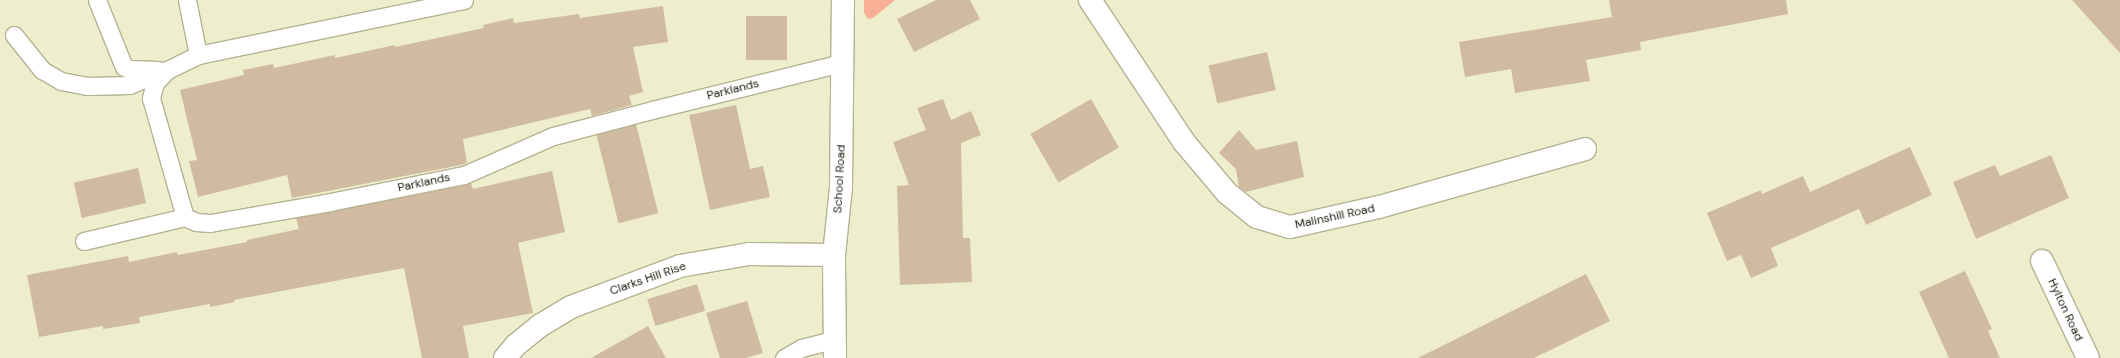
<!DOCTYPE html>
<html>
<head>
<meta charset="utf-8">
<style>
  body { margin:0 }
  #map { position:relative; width:2120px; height:358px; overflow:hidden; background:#efeecc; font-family:"DM Sans",sans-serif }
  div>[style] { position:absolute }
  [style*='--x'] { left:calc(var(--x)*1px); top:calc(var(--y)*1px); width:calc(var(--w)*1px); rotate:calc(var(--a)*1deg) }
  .green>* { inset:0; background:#f9af96 }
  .building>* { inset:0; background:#d1bba0; transform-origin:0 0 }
  .roads { filter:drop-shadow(1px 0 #b3b292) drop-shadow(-1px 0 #b3b292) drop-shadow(0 1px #b3b292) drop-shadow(0 -1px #b3b292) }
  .service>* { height:17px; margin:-8.5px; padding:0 8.5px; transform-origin:8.5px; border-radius:8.5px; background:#fff }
  .minor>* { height:22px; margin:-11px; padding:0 11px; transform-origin:11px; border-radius:11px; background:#fff }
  span { translate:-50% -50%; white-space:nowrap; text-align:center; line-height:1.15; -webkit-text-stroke:3px #fff; paint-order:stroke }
  .street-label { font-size:12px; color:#1a1a0e }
</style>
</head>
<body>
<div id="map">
  <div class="green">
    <i style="clip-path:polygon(864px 0,895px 0,873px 18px,868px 19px,864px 13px)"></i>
  </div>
  <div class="building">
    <i style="clip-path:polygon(936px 0,970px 0,980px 19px,914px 52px,897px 19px)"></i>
    <i style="clip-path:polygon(1609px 0,1786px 0,1788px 14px,1640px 42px,1641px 50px,1586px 60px,1590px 81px,1515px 93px,1511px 69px,1465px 77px,1459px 42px,1612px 17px)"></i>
    <i style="clip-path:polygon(2072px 0,2120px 0,2120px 53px)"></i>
    <i style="clip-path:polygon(663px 6px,668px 42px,633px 47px,643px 92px,629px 96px,632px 105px,592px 116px,590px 109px,463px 139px,467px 163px,461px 165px,292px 198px,287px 175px,198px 197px,189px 161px,197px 160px,180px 90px,244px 75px,243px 70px,273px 64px,274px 68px,335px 55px,335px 58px,395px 45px,395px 47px,484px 28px,483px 25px,513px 18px,514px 23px,579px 14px,580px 18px)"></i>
    <i style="left:746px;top:16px;width:41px;height:44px"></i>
    <i style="left:1267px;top:52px;width:39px;height:60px;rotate:77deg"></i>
    <i style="clip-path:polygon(943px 99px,951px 120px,971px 111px,981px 135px,961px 143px,963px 238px,970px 238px,972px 282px,900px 285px,897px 186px,909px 185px,893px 142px,926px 130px,917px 108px)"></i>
    <i style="left:1091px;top:99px;width:56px;height:70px;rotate:60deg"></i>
    <i style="clip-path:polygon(736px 105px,750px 169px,763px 166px,770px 197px,710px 210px,689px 115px)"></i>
    <i style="left:636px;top:124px;width:92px;height:41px;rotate:76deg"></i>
    <i style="clip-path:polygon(1239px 130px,1256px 150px,1297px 141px,1304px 177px,1246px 192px,1239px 187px,1236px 169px,1219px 153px)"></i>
    <i style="clip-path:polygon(1910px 147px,1932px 195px,1866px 225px,1859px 209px,1771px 248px,1778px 266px,1751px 278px,1741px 255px,1727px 261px,1707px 213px,1761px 190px,1762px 194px,1803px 176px,1810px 192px)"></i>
    <i style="clip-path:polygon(2051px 155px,2069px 198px,1976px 239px,1953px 182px,1995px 165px,2000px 176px)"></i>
    <i style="left:138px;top:168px;width:36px;height:66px;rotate:77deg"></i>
    <i style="clip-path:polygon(552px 171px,565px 232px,518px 243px,533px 313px,463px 326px,469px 358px,422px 358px,404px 268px,234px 300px,235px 302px,210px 307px,210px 304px,139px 317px,140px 323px,103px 329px,103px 326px,39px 337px,27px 275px,128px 256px,129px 262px,177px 252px,178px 255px,247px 242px,247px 240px,299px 229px,296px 218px,471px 183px,473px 189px)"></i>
    <i style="clip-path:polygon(1965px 271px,1992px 329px,1988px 331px,2000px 358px,1949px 358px,1919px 292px)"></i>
    <i style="clip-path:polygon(1586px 274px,1610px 321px,1534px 358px,1418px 358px)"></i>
    <i style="left:697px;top:284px;width:28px;height:52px;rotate:73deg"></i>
    <i style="clip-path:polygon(747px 301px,763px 353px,746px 358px,720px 358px,706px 313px)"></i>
    <i style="clip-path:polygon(648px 326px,666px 358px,591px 358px)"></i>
  </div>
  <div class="roads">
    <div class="service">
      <i style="--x:97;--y:0;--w:72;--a:68.1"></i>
      <i style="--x:124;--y:67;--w:6;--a:18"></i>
      <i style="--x:130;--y:69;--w:28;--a:2"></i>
      <i style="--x:187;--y:0;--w:56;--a:78.7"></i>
      <i style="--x:464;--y:0;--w:272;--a:168.3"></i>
      <i style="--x:198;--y:55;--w:34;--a:154"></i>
      <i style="--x:167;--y:70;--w:18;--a:133"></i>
      <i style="--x:155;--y:83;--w:16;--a:105"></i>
      <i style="--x:151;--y:98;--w:124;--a:74.1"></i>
      <i style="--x:185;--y:217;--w:12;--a:24"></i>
      <i style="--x:196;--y:222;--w:14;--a:4"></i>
      <i style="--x:210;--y:223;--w:122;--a:-9.9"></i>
      <i style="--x:330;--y:202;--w:137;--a:-11.4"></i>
      <i style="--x:464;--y:175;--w:97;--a:-23.7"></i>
      <i style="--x:553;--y:136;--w:102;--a:-14.7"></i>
      <i style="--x:652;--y:110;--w:196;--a:-13.9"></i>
      <i style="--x:14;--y:35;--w:45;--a:51.3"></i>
      <i style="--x:42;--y:70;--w:22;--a:30"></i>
      <i style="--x:61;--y:81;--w:26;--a:11"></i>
      <i style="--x:87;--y:86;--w:42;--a:-1.4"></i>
      <i style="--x:129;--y:85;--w:38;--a:-22"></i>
      <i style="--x:84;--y:241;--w:104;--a:-13.4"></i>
      <i style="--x:784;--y:358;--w:20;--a:-30"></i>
      <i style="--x:801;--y:348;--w:34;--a:-14"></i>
    </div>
    <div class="minor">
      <i style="--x:1090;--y:0;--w:170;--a:56.5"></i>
      <i style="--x:1184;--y:142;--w:67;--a:49.9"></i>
      <i style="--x:1227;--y:193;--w:38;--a:39"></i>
      <i style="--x:1257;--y:217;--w:34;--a:17"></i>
      <i style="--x:1290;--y:227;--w:91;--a:-12.7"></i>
      <i style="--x:1379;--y:207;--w:214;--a:-15.7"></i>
      <i style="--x:2042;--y:261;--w:107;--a:64.6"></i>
      <i style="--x:505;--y:358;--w:17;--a:-50"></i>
      <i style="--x:516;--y:345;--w:32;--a:-39"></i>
      <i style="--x:541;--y:325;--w:35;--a:-31"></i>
      <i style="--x:571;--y:307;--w:116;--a:-20.6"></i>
      <i style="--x:680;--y:266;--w:70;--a:-9.9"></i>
      <i style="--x:749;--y:254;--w:85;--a:0.7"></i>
      <i style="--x:835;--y:358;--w:103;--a:-90.6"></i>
      <i style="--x:834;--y:255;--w:68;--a:-84.1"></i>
      <i style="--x:841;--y:187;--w:187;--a:-89.4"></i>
    </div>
  </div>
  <div class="street-label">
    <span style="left:733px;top:90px;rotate:-14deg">Parklands</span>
    <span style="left:840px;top:179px;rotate:-87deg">School Road</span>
    <span style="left:424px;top:183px;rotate:-12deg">Parklands</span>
    <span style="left:1335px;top:217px;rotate:-12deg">Malinshill Road</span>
    <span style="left:648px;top:279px;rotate:-19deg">Clarks Hill Rise</span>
    <span style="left:2065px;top:310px;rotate:65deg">Hylton Road</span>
  </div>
</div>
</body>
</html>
